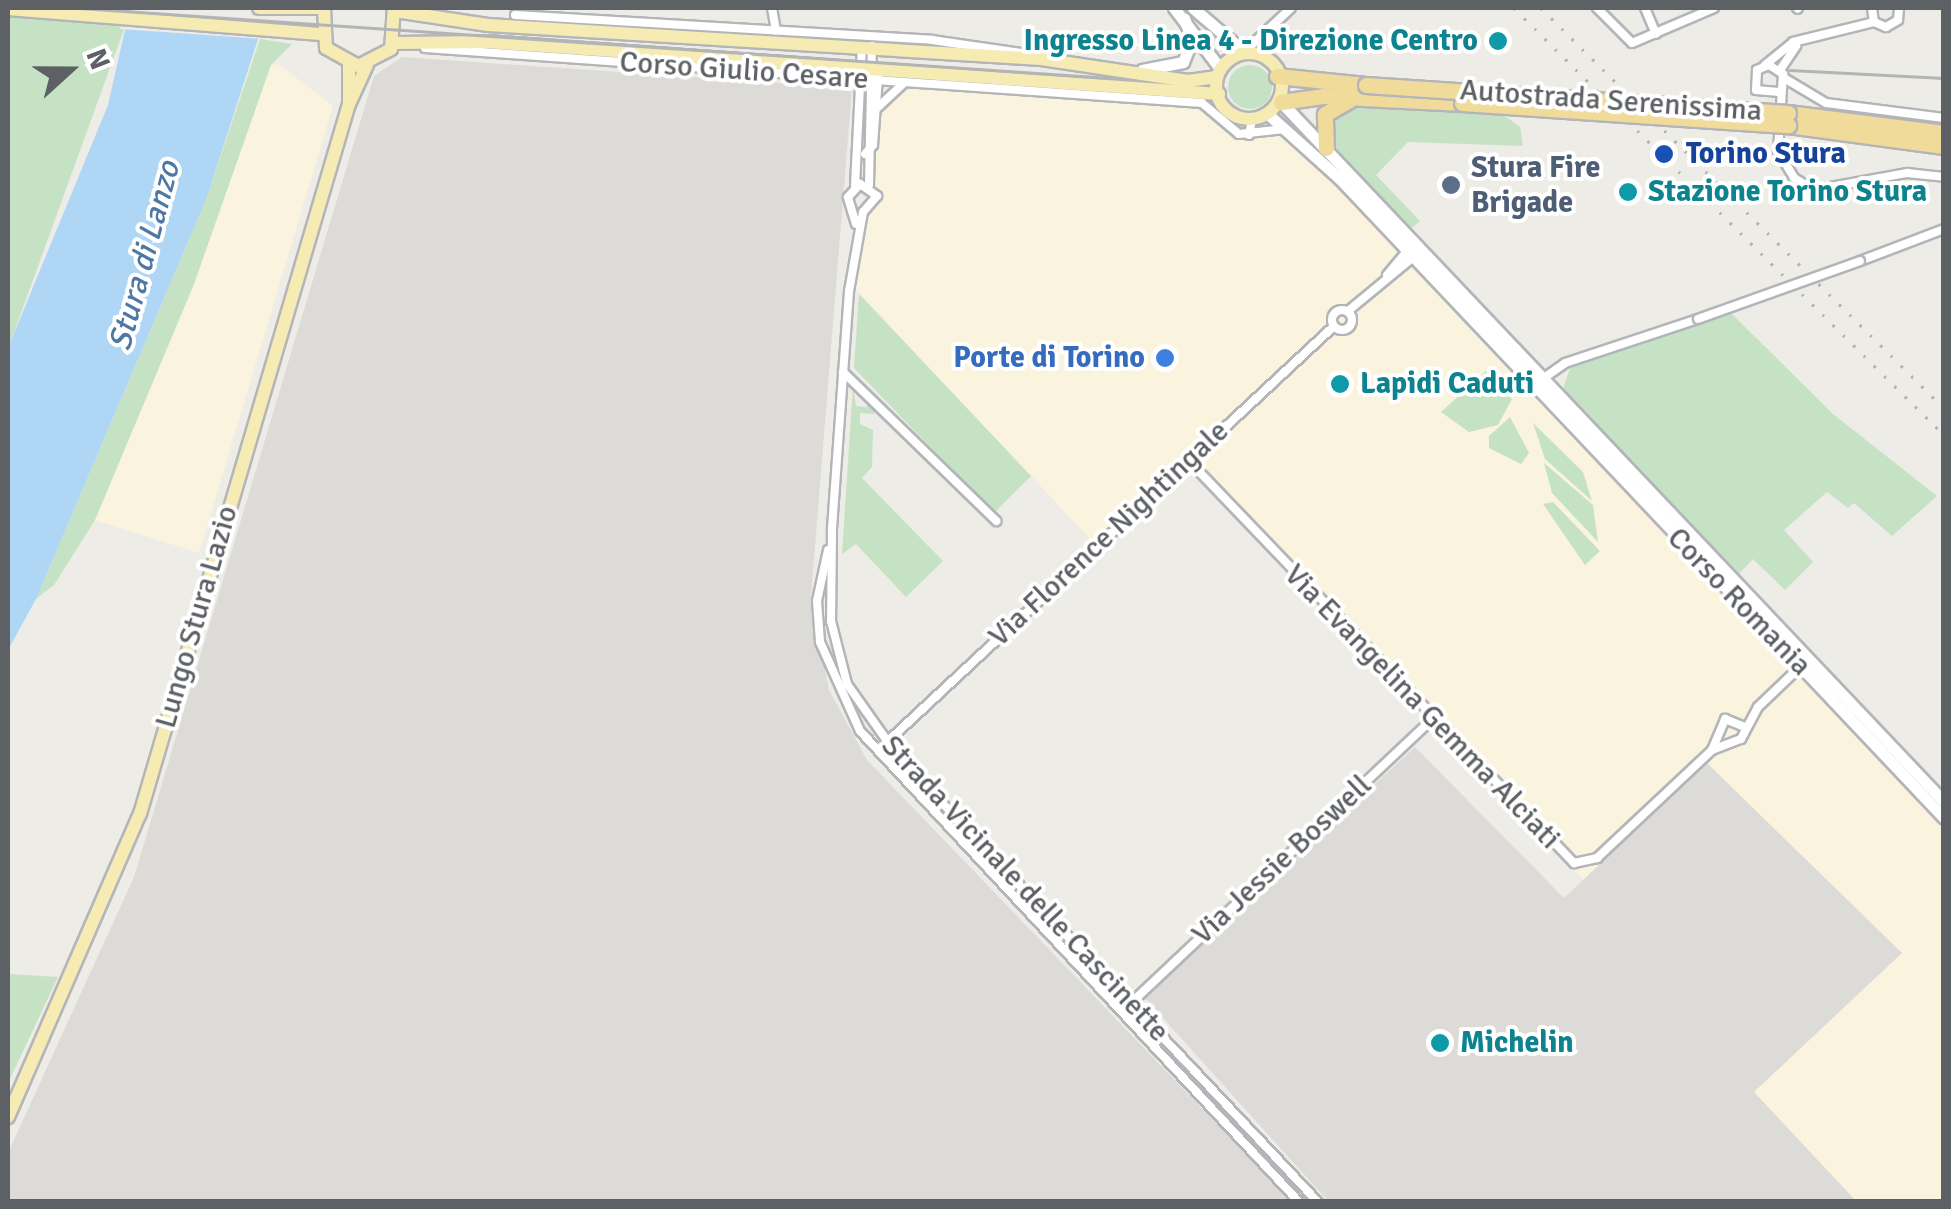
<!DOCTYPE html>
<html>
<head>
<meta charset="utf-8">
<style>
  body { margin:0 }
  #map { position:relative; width:1951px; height:1209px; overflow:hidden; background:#eeece6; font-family:Signika,sans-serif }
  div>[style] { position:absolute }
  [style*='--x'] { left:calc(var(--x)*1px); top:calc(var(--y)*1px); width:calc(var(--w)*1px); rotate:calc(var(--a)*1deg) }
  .commercial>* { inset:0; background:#faf4df }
  .industrial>* { inset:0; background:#dddbd8 }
  .green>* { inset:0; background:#c5e2c5 }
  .round { border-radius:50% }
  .water>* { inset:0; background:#afd6f5 }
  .pier>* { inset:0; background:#eeece6 }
  .roads { filter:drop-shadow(2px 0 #b3b5b9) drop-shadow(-2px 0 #b3b5b9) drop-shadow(0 2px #b3b5b9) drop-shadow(0 -2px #b3b5b9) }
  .street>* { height:8px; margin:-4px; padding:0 4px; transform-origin:4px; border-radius:4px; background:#fff }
  .street>.ring { margin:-4px; padding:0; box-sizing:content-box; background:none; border:8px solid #fff; border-radius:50% }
  .secondary>* { height:11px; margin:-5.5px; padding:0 5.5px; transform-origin:5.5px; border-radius:5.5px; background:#fff }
  .primary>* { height:12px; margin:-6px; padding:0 6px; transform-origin:6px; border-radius:6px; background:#f5ebb3 }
  .primary>.ring { margin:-6px; padding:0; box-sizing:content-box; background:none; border:12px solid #f5ebb3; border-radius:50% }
  .highway>* { height:15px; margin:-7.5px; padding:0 7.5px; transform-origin:7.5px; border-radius:7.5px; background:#f0db9a }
  .tram>* { height:2.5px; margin:-1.25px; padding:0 1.25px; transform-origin:1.25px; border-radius:1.25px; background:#b3b4b4 }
  .rail>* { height:2.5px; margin-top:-1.25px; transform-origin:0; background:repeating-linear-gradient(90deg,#b3b4b4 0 2.5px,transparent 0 14.5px) }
  .bridges { filter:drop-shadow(2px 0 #b3b5b9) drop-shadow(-2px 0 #b3b5b9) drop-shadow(0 2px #b3b5b9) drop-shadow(0 -2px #b3b5b9) }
  .street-bridge>* { height:8px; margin:-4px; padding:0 4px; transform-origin:4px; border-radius:4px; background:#fff }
  .highway-bridge>* { height:15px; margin:-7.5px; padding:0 7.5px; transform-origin:7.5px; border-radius:7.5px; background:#f0db9a }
  .dots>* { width:28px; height:28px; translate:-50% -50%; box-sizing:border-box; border:5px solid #fff; border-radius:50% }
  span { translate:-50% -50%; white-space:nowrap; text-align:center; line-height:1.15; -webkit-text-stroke:8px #fff; paint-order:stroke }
  .culture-label { font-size:30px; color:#0d838f; font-weight:700 }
  .right { translate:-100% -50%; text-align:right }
  .left { translate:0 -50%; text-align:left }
  .street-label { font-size:30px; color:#5d6064 }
  .transit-label { font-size:30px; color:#164399; font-weight:700 }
  .service-label { font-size:30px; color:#4e5e75; font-weight:700 }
  .shop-label { font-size:30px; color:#366cbe; font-weight:700 }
  .water-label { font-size:32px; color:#4d78a6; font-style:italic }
  .frame { position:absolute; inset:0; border:10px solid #5d6064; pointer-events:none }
  .north { position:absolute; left:20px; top:20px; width:100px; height:100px; -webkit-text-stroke:8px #fff; paint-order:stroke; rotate:69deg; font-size:28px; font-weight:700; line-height:40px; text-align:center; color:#5d6064 }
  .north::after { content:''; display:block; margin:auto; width:35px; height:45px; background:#5d6064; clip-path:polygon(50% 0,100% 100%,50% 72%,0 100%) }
</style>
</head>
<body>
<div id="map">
  <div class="commercial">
    <i style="clip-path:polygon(278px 64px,333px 106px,199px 553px,95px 520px,194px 284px,271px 65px)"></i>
    <i style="clip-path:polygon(904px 83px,1202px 103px,1233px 131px,1286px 129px,1406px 252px,1394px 264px,1412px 259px,1943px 818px,1943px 1201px,1856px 1201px,1754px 1092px,1707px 764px,1584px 880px,1189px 461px,1095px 544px,850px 283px,857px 229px,876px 201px,876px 109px)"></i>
  </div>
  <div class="industrial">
    <i style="clip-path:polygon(402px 57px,852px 88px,811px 596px,829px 690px,867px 760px,1291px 1201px,8px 1202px,8px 1153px,134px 877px,374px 76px)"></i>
    <i style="clip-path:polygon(1415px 747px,1564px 898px,1707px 763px,1902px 953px,1754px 1092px,1856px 1201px,1328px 1201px,1144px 997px)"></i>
  </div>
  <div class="green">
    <i style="clip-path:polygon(8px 17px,127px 21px,8px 349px)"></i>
    <i style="clip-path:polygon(260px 39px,292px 44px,271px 65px,194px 284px,95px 520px,54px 585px,36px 599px,207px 197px)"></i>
    <i class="round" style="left:1228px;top:65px;width:44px;height:44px"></i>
    <i style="clip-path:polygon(1349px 104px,1505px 116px,1520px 127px,1523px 146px,1408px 142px,1376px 175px,1420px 221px,1408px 231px,1331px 142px,1331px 115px)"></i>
    <i style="clip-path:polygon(859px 294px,1031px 476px,994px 513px,854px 368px)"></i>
    <i style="clip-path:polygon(1729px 311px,1833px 414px,1937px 496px,1892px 536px,1854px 503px,1848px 508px,1827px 492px,1784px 530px,1813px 562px,1785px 590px,1753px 559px,1735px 578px,1562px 392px,1570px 368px)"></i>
    <i style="clip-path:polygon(1486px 371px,1512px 399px,1498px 425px,1469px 432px,1441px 412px)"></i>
    <i style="clip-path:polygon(853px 386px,856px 406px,867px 407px,868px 398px,875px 405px,874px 414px,860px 413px,860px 424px,873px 430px,872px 467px,862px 478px,943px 561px,906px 597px,856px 544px,842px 554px)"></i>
    <i style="clip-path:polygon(1510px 417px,1529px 453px,1521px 464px,1489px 448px,1489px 436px)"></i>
    <i style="clip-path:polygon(1533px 423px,1583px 472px,1592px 501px,1545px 459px)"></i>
    <i style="clip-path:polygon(1544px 463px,1593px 505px,1598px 542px,1552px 493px)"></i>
    <i style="clip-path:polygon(1553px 502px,1600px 551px,1585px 565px,1543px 504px)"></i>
    <i style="clip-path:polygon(8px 974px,58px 977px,8px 1083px)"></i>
  </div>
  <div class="water">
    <i style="clip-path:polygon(268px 8px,207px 197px,36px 599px,8px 650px,8px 348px,108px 105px,127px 21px)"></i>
  </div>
  <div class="pier">
    <i style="clip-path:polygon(126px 8px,273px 8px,265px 39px,120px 29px)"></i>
  </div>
  <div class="roads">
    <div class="street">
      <i style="--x:772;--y:8;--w:23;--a:80"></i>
      <i style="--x:1597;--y:8;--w:49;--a:45"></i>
      <i style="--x:1632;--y:43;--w:89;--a:-23.1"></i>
      <i style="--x:1645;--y:8;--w:28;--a:67"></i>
      <i style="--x:1797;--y:8;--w:1;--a:45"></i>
      <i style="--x:1872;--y:8;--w:14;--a:82"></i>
      <i style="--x:1874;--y:22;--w:13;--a:23"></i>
      <i style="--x:1886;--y:27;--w:14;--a:-30"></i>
      <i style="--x:1898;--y:20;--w:12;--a:-85"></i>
      <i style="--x:515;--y:15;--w:418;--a:3.4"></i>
      <i style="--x:932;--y:40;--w:97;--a:8.3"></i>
      <i style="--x:425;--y:48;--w:779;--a:4.05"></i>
      <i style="--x:1202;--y:103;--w:48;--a:40"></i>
      <i style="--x:1239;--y:134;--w:46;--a:-6.2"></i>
      <i style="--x:1244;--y:52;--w:64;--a:-43.1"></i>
      <i style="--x:1765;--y:65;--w:36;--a:-39"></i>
      <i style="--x:1793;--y:42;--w:83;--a:-13.9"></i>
      <i style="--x:1780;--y:70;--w:29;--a:-56"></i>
      <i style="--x:1784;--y:78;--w:49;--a:30.8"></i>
      <i style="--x:1826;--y:103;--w:119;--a:7.2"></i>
      <i style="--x:1779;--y:92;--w:23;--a:-175"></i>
      <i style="--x:1756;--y:90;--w:20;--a:-87"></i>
      <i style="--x:1757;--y:70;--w:13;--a:-23"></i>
      <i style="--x:1769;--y:65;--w:17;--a:33"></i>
      <i style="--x:1783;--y:74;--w:77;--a:93.7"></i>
      <i style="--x:1778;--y:151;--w:31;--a:59"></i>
      <i style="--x:1794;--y:178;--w:23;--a:31"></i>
      <i style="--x:1814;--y:190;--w:95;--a:-10.4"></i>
      <i style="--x:1907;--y:173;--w:37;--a:6"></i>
      <i style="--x:876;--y:109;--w:38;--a:-43"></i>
      <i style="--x:1249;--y:135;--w:15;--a:-79"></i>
      <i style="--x:865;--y:154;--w:12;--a:-48"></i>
      <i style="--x:873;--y:145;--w:68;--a:-85.8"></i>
      <i style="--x:855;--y:185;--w:139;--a:-87.1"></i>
      <i style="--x:869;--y:185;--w:139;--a:-88.8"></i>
      <i style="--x:863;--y:212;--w:80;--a:100"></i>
      <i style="--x:849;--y:291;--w:241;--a:94.1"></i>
      <i style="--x:832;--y:531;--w:90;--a:90.6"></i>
      <i style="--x:831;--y:621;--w:65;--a:75.7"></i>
      <i style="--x:847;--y:684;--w:87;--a:54.8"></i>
      <i style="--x:897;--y:755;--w:614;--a:46.72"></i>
      <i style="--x:856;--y:224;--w:28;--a:-107"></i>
      <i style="--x:848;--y:197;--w:18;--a:-47"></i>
      <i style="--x:860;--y:184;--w:21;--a:35"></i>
      <i style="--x:877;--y:196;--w:21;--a:131"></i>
      <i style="--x:1860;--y:261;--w:90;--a:-20.9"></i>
      <i style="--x:1387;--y:275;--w:35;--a:-50"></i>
      <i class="ring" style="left:1332px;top:310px;width:12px;height:12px"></i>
      <i style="--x:1348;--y:311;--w:88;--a:-39.5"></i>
      <i style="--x:843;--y:372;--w:214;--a:44.2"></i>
      <i style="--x:1541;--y:380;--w:29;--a:-35"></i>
      <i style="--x:1565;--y:363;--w:140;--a:-18.3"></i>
      <i style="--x:1189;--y:461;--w:557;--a:46.24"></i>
      <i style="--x:1574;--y:863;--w:24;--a:-12"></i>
      <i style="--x:1597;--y:858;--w:158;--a:-43.2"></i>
      <i style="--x:1712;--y:750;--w:31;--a:-21"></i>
      <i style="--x:1741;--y:739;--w:36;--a:-62"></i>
      <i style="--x:1758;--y:707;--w:62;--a:-43.7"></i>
      <i style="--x:828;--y:550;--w:52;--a:102.2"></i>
      <i style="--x:817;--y:601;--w:41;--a:85.8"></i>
      <i style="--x:820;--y:642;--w:98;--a:65.8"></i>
      <i style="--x:860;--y:731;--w:644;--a:47.01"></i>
      <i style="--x:886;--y:743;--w:612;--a:-42.95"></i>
      <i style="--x:1712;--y:750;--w:34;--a:-67"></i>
      <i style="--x:1725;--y:719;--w:22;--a:22"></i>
      <i style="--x:1131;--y:1003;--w:415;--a:-43.3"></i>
    </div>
    <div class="secondary">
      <i style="--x:1174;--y:8;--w:74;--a:52.7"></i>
      <i style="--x:1193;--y:8;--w:67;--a:40.8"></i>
      <i style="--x:1142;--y:70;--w:42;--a:-11"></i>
      <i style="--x:1183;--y:62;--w:24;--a:-68"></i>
      <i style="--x:1192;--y:40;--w:23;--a:-110"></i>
      <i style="--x:1281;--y:102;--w:964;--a:46.55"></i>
      <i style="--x:1270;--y:116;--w:94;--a:42"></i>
      <i style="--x:1340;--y:179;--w:879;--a:46.61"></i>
    </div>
    <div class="primary">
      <i style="--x:259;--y:8;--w:61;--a:0"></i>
      <i style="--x:324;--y:8;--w:40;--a:87.1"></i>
      <i style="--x:326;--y:48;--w:37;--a:29"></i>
      <i style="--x:358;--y:66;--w:37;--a:-27"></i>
      <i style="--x:391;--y:49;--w:39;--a:-86"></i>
      <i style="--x:8;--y:9;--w:313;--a:4.6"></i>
      <i style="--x:395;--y:11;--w:94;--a:8.6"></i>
      <i style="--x:488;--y:25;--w:554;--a:3.52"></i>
      <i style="--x:1041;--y:59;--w:149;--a:8.5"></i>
      <i style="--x:1188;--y:81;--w:29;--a:-8"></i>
      <i style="--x:394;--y:43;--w:93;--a:-0.6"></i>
      <i style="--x:487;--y:42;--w:734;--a:4.06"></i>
      <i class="ring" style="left:1216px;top:53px;width:54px;height:54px"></i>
      <i style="--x:350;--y:102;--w:41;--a:-65.3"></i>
      <i style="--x:8;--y:1117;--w:331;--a:-66.5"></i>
      <i style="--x:140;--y:814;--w:740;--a:-73.6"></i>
      <i style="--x:349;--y:104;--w:40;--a:-90"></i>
    </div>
    <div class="highway">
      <i style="--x:1277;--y:76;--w:89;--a:5.8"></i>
      <i style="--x:1281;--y:102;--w:42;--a:-8.1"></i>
      <i style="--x:1323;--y:96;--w:139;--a:2.9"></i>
      <i style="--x:1788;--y:113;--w:157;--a:7.3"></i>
      <i style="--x:1788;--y:125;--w:157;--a:7.7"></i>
      <i style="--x:1326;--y:148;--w:34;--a:-92"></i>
      <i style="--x:1325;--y:114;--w:28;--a:-30"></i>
    </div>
  </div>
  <div class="tram">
    <i style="--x:80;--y:8;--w:1032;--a:3.89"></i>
    <i style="--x:1790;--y:70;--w:154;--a:3"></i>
  </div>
  <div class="rail">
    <i style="--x:1514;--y:8;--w:606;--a:44.8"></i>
    <i style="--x:1541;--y:8;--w:568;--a:44.79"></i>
  </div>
  <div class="bridges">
    <div class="street-bridge">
      <i style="--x:1698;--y:319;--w:172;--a:-19.7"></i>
    </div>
    <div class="highway-bridge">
      <i style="--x:1366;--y:85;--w:423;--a:3.8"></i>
      <i style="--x:1462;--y:103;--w:327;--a:3.9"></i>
    </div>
  </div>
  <div class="dots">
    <i style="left:1498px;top:41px;background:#0f9aa8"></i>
    <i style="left:1664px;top:154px;background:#1a4fb4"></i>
    <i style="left:1451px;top:185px;background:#5c6f8a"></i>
    <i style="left:1628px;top:192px;background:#0f9aa8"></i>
    <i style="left:1165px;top:358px;background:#3f7fe0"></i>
    <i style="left:1340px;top:384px;background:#0f9aa8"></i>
    <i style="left:1440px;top:1043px;background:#0f9aa8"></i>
  </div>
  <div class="culture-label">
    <span class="right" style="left:1478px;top:41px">Ingresso Linea 4 - Direzione Centro</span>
    <span class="left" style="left:1648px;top:192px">Stazione Torino Stura</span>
    <span class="left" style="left:1360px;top:384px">Lapidi Caduti</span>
    <span class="left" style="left:1460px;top:1043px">Michelin</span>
  </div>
  <div class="street-label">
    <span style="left:744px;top:71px;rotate:4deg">Corso Giulio Cesare</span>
    <span style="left:1611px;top:101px;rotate:4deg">Autostrada Serenissima</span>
    <span style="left:1109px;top:534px;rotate:-43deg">Via Florence Nightingale</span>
    <span style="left:1739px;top:602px;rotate:46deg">Corso Romania</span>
    <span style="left:197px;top:617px;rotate:-74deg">Lungo Stura Lazio</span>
    <span style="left:1422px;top:707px;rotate:46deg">Via Evangelina Gemma Alciati</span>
    <span style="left:1282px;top:860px;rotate:-43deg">Via Jessie Boswell</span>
    <span style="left:1025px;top:889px;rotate:47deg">Strada Vicinale delle Cascinette</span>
  </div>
  <div class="transit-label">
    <span class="left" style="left:1686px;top:154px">Torino Stura</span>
  </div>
  <div class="service-label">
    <span class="left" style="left:1471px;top:185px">Stura Fire<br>Brigade</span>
  </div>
  <div class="shop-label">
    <span class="right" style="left:1145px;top:358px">Porte di Torino</span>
  </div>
  <div class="water-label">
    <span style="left:145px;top:256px;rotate:-75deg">Stura di Lanzo</span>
  </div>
  <div class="frame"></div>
  <div class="north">N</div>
</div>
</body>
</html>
